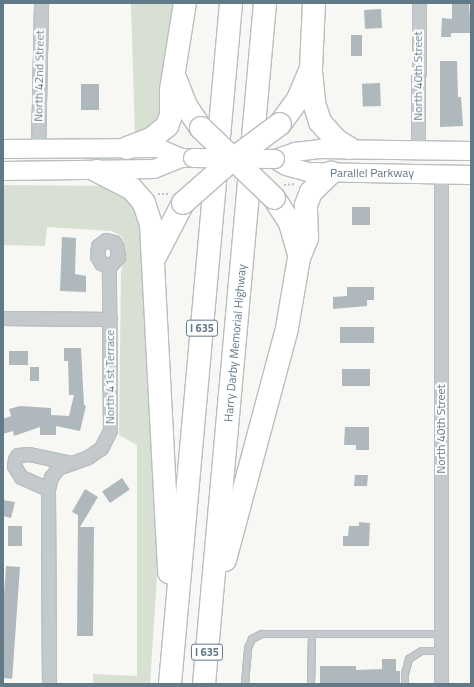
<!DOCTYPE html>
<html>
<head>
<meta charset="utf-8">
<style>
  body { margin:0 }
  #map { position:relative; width:474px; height:687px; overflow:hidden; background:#f7f7f3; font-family:"Titillium Web",sans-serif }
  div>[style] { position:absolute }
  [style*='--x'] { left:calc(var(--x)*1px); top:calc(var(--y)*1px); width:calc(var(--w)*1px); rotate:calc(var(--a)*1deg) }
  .green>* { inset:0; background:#d8dfd3 }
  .building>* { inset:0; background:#aeb8bd; transform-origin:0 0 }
  .path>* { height:2px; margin-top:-1px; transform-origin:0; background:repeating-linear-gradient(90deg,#bfc2c4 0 2px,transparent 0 4px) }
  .roads { filter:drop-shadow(1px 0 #b8bec2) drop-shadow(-1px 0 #b8bec2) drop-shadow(0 1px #b8bec2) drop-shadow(0 -1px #b8bec2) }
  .service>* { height:6px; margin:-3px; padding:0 3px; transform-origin:3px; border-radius:3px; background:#c4c9cc }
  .minor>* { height:13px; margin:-6.5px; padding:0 6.5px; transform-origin:6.5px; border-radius:6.5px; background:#c4c9cc }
  .secondary>* { height:18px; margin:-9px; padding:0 9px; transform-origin:9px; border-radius:9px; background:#fff }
  .motorway>* { height:22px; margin:-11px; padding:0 11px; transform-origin:11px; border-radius:11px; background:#fff }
  .bridges { filter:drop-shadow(1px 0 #b8bec2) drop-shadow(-1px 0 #b8bec2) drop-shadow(0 1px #b8bec2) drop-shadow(0 -1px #b8bec2) }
  .secondary-bridge>* { height:18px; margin:-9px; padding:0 9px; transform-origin:9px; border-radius:9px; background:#fff }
  .motorway-bridge>* { height:22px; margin:-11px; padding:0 11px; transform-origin:11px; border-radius:11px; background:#fff }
  span { translate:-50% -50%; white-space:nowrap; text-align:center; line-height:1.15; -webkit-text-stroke:4px #fff; paint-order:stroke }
  .shield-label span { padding:1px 3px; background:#fff; border:1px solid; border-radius:3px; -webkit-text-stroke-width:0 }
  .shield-label { font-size:11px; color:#627987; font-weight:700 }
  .street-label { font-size:12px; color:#627987 }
  .frame { position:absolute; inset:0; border:4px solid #627987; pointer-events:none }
</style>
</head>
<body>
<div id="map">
  <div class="green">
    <i style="clip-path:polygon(131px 3px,173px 3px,161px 124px,135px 137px)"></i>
    <i style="clip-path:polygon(3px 185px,105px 186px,121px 190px,142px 214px,158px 560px,150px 684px,93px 684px,93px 674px,137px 676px,137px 445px,119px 435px,121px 273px,126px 248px,121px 236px,112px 231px,47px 227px,45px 246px,3px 245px)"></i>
  </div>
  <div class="building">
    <i style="clip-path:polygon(452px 3px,469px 3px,471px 33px,451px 33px,451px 37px,441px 37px,442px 18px,452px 19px)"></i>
    <i style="left:381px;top:9px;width:19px;height:17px;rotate:87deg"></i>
    <i style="left:351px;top:35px;width:11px;height:21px"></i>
    <i style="clip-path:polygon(440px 61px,457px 61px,458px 97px,461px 97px,463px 126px,440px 127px)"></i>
    <i style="left:380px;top:83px;width:23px;height:18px;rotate:88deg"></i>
    <i style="left:99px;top:84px;width:26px;height:18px;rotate:90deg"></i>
    <i style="left:370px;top:207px;width:18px;height:18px;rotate:90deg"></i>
    <i style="clip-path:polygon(62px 237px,76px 238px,75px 274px,86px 276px,86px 292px,60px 291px)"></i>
    <i style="clip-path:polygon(347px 287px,374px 287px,374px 300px,367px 300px,367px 306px,333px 309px,333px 297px,347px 296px)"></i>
    <i style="left:340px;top:327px;width:34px;height:16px"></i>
    <i style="clip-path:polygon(64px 348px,81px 348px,84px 405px,86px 406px,80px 431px,56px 426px,56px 435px,40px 435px,40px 427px,14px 436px,13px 431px,3px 434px,3px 419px,11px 416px,9px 409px,20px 406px,51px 408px,51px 415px,69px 416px,74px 395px,69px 395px,68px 361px,64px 361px)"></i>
    <i style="left:9px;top:351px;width:19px;height:14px"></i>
    <i style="left:30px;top:367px;width:9px;height:14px"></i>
    <i style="left:342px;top:369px;width:28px;height:17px"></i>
    <i style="clip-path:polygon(345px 427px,369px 427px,369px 450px,356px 450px,356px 445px,344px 445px)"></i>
    <i style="clip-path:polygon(355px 475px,368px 475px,367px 486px,354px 486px)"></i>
    <i style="left:122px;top:478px;width:14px;height:24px;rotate:56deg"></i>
    <i style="clip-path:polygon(85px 489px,98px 497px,80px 527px,94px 527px,93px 636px,77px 636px,78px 515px,72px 512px)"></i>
    <i style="clip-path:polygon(3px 500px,15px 502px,11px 518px,3px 516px)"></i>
    <i style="clip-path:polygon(359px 522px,370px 523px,369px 546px,343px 546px,343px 536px,348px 536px,349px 526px,359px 526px)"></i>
    <i style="left:8px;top:526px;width:14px;height:20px"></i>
    <i style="left:6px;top:566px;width:14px;height:112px;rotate:4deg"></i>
    <i style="clip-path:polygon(382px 659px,396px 659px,396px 671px,400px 671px,400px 684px,320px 684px,320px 666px,356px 666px,356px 670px,382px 669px)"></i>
  </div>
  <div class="path">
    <i style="--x:284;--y:185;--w:11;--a:-5"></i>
    <i style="--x:158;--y:194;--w:12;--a:0"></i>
  </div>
  <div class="roads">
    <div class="service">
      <i style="--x:245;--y:684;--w:36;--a:-85"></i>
      <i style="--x:248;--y:648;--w:10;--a:-66"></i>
      <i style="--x:252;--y:639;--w:11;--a:-27"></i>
      <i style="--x:262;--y:634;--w:178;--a:0"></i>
      <i style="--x:311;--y:684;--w:48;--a:-88.8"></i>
      <i style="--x:405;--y:684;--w:10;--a:-90"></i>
      <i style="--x:405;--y:674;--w:16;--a:-75"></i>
      <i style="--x:409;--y:659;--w:15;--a:-32"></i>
      <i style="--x:422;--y:651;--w:18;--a:0"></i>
    </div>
    <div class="minor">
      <i style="--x:38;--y:150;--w:147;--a:-88.8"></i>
      <i style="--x:418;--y:150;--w:147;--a:-89.6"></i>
      <i style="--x:106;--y:240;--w:8;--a:14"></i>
      <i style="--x:114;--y:242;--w:7;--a:63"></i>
      <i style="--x:117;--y:248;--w:9;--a:84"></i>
      <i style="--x:118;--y:257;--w:13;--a:132"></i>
      <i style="--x:109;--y:267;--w:9;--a:-153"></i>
      <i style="--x:101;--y:263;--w:8;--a:-120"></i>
      <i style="--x:97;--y:256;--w:10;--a:-84"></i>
      <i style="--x:98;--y:246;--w:10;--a:-37"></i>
      <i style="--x:3;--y:318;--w:107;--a:0.5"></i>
      <i style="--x:48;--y:489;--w:30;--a:-156"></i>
      <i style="--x:21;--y:477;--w:13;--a:-122"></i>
      <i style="--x:14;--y:466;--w:7;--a:-82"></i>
      <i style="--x:15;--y:459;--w:5;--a:-53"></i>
      <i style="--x:18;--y:455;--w:11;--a:-5"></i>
      <i style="--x:29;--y:454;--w:40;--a:12"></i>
      <i style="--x:49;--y:684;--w:195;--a:-90.3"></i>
      <i style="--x:48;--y:489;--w:12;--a:-76"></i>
      <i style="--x:51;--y:477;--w:11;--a:-52"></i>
      <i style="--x:58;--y:468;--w:32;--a:-20"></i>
      <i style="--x:88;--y:457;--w:16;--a:-35"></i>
      <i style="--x:101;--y:448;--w:20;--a:-63"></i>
      <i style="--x:110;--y:430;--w:163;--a:-90.4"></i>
      <i style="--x:441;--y:684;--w:511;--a:-90"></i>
    </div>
    <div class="secondary">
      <i style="--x:3;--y:149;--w:155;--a:-0.4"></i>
      <i style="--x:158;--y:148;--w:25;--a:23"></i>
      <i style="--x:275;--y:159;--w:13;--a:32"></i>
      <i style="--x:286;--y:166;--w:24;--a:15"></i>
      <i style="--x:309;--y:172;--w:162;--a:1.1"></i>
      <i style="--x:275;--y:159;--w:21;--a:-19"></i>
      <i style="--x:295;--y:152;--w:24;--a:-7"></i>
      <i style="--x:319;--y:149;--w:152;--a:0.8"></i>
      <i style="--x:3;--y:171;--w:151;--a:-0.8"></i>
      <i style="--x:154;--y:169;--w:29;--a:-22"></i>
      <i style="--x:181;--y:158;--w:12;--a:0"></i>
    </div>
    <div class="motorway">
      <i style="--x:311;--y:72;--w:31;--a:84"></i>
      <i style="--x:314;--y:103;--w:20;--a:72"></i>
      <i style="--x:320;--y:122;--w:24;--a:48"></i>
      <i style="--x:336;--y:140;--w:15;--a:32"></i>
      <i style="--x:176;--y:80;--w:28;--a:69"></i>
      <i style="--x:186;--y:106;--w:27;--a:56"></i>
      <i style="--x:280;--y:124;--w:31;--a:-54"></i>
      <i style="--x:298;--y:99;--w:33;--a:-67"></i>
      <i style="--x:311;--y:69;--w:66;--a:-87.4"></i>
      <i style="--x:127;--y:148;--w:26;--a:-21"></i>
      <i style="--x:151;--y:139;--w:21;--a:-39"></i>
      <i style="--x:167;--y:126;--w:12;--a:-70"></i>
      <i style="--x:171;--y:115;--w:25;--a:-90"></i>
      <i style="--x:171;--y:90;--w:88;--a:-80.9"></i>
      <i style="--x:97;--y:171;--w:39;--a:27"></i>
      <i style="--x:132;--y:189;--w:18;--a:49"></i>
      <i style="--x:144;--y:203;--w:23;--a:72"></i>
      <i style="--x:151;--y:225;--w:348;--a:87"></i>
      <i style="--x:274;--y:198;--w:30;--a:57"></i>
      <i style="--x:290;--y:223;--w:33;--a:74"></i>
      <i style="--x:155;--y:257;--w:61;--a:-62.6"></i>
      <i style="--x:225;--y:560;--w:240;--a:-75"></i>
      <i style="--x:287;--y:328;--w:71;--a:-80.3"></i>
      <i style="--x:299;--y:258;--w:22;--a:-68"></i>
      <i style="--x:307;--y:238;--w:33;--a:-92"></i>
      <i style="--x:306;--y:205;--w:14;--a:-69"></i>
      <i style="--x:311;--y:192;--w:28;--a:-44"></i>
      <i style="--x:170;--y:684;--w:684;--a:-84.88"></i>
      <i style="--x:204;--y:684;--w:684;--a:-84.88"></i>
    </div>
  </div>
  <div class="bridges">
    <div class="secondary-bridge">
      <i style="--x:193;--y:158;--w:82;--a:0.7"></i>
    </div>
    <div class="motorway-bridge">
      <i style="--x:201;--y:128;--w:101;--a:43.8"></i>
      <i style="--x:183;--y:203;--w:68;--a:-41.4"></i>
      <i style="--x:234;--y:158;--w:57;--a:-36.5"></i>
    </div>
  </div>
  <div class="shield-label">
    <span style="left:202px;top:328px">I 635</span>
    <span style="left:207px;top:652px">I 635</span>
  </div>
  <div class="street-label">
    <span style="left:39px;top:76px;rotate:-89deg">North 42nd Street</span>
    <span style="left:418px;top:76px;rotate:-90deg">North 40th Street</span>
    <span style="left:372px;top:173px">Parallel Parkway</span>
    <span style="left:235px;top:343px;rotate:-85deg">Harry Darby Memorial Highway</span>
    <span style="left:110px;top:377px;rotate:-90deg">North 41st Terrace</span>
    <span style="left:441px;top:429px;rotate:-90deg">North 40th Street</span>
  </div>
  <div class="frame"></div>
</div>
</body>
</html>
